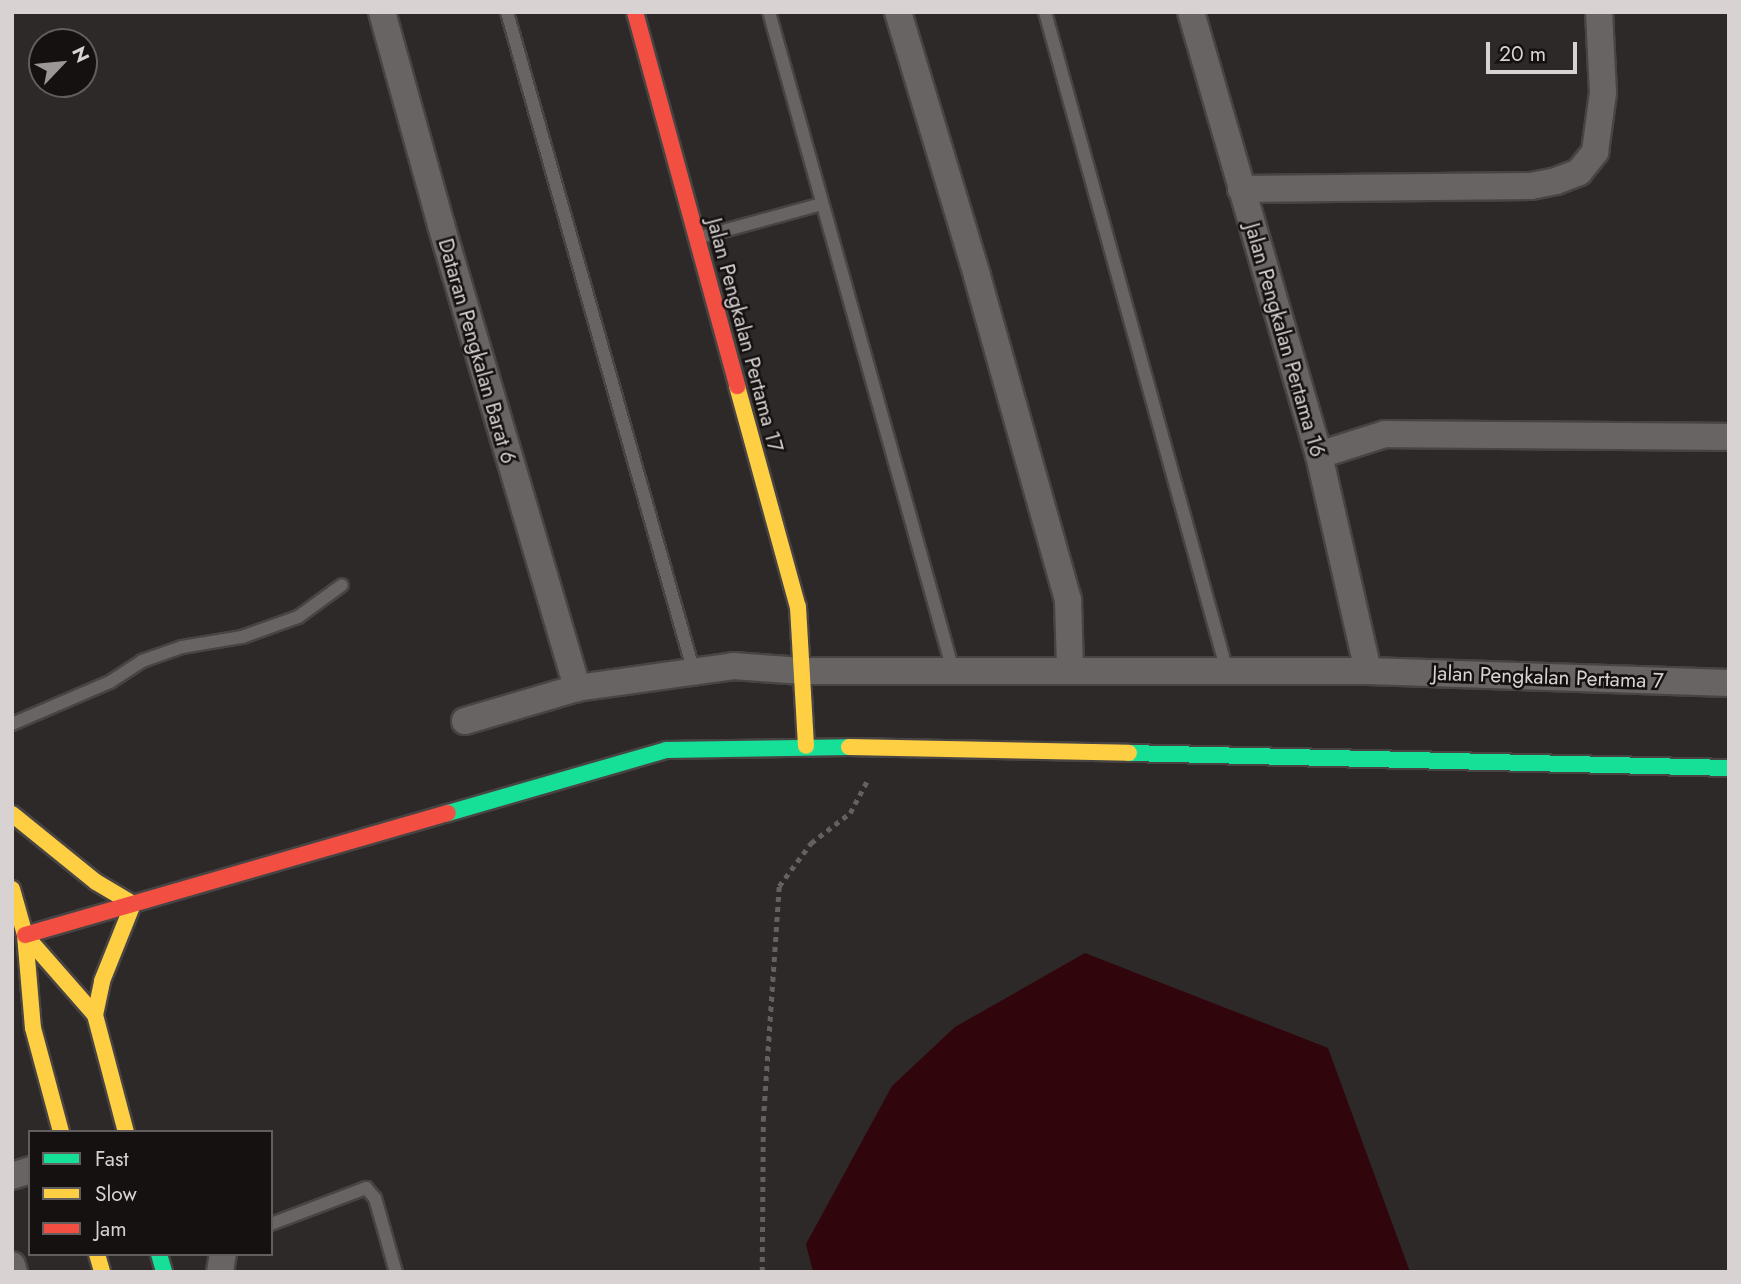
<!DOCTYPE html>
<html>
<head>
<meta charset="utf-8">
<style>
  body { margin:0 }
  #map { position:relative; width:1741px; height:1284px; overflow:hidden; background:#2d2929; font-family:Jost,sans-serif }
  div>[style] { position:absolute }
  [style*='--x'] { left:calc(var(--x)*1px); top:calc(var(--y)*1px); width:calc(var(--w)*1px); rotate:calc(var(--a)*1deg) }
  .water>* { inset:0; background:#31050c }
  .path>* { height:4.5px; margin-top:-2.25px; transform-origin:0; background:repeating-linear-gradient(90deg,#646060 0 5px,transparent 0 10px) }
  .roads { filter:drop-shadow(2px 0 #484444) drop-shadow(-2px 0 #484444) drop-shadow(0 2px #484444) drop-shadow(0 -2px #484444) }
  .lane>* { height:12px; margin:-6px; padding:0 6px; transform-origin:6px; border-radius:6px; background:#686464 }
  .street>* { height:26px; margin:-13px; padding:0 13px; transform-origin:13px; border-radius:13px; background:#686464 }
  .fast>* { height:16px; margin:-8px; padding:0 8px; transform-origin:8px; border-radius:8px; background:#16e098 }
  .slow>* { height:16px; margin:-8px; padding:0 8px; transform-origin:8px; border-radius:8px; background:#ffcf43 }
  .jam>* { height:16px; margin:-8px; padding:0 8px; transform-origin:8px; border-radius:8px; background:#f24e42 }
  span { translate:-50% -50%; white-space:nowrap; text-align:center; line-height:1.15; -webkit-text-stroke:5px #151111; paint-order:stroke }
  .street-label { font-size:21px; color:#d8d2d2 }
  .frame { position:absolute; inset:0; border:14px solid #d8d2d2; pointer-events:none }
  .legend { position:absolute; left:28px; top:1130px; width:245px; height:126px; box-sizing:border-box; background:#151111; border:2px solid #635e5e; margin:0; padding:9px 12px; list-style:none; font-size:21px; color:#d8d2d2 }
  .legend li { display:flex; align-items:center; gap:14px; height:35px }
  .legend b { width:35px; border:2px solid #635e5e }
  .north { position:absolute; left:28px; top:28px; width:70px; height:70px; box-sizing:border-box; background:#151111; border:2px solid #635e5e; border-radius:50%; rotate:64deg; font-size:19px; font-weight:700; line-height:28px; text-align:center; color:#d8d2d2 }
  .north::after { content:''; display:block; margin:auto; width:24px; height:32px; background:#9c9797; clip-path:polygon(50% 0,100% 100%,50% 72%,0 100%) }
  .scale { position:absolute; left:1486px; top:42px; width:91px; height:32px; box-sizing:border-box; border:4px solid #d8d2d2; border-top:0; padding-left:9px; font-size:21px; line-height:24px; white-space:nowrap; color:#d8d2d2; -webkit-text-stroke:5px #151111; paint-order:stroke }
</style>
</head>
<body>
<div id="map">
  <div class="water">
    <i style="clip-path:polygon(1085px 953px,1328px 1048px,1410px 1272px,813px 1272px,806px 1244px,892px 1086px,955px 1027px)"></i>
  </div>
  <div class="path">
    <i style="--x:762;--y:1272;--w:151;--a:-89.6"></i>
    <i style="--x:763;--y:1121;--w:236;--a:-86.1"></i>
    <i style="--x:779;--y:886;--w:54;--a:-53.3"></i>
    <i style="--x:811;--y:843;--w:49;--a:-37.6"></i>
    <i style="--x:850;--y:813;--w:38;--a:-62"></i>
  </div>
  <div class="roads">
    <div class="lane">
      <i style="--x:507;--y:12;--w:683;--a:74.19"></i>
      <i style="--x:769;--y:12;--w:683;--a:74.38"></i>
      <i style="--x:1045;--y:12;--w:684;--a:74.56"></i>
      <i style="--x:701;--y:237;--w:125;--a:-15.3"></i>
      <i style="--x:12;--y:724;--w:107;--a:-23.2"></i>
      <i style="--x:110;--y:682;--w:38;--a:-33"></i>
      <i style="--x:142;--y:661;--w:42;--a:-19.3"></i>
      <i style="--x:182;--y:647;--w:61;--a:-9.5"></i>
      <i style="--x:242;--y:637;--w:59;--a:-19.7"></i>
      <i style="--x:298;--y:617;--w:54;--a:-36"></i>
      <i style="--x:271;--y:1224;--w:102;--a:-20.8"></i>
      <i style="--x:366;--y:1188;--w:13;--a:48"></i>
      <i style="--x:375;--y:1198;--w:77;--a:74.2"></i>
    </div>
    <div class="street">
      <i style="--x:382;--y:12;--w:221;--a:74.5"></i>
      <i style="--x:441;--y:225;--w:483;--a:73.6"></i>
      <i style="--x:898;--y:12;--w:276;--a:73.3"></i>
      <i style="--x:977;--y:276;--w:337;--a:74.3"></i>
      <i style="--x:1068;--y:600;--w:69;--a:88.3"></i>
      <i style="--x:1191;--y:12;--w:461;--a:73.9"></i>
      <i style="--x:1319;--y:455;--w:221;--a:77.2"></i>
      <i style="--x:1241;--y:189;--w:290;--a:-0.6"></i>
      <i style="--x:1531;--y:186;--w:25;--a:-11"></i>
      <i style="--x:1556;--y:181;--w:25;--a:-21"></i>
      <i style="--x:1579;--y:172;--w:26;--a:-51"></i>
      <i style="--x:1595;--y:152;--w:60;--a:-82.3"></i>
      <i style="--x:1603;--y:93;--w:81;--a:-92.8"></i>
      <i style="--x:1319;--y:455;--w:69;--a:-17.7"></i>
      <i style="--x:1385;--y:434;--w:344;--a:0.5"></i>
      <i style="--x:465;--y:721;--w:117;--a:-16.4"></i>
      <i style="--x:577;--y:688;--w:158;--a:-8"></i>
      <i style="--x:733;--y:666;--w:69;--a:4.1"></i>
      <i style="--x:802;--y:671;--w:566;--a:0"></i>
      <i style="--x:1368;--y:671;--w:361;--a:1.9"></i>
      <i style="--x:12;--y:1176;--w:19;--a:-18"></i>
      <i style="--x:12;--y:1265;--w:7;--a:74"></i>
      <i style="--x:220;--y:1272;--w:18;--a:-81"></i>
    </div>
    <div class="fast">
      <i style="--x:1129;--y:753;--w:600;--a:1.43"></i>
      <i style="--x:448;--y:813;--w:227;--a:-16.1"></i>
      <i style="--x:666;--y:750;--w:183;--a:-0.9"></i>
      <i style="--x:159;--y:1254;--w:19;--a:74"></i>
    </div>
    <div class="slow">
      <i style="--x:737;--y:386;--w:229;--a:74.6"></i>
      <i style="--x:798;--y:607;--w:139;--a:86.7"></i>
      <i style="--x:849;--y:747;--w:280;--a:1.2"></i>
      <i style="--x:12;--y:814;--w:108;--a:39"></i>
      <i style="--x:96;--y:882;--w:43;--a:30.7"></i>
      <i style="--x:12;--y:889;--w:48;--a:74.2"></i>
      <i style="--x:25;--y:935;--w:93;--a:85.1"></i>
      <i style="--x:33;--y:1028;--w:108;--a:74.9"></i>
      <i style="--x:25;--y:935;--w:106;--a:48.8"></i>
      <i style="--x:95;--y:1015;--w:121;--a:75.2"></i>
      <i style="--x:95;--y:1015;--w:35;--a:-78"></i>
      <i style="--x:102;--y:981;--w:83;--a:-68.1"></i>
      <i style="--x:97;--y:1254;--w:19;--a:74"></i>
    </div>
    <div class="jam">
      <i style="--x:635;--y:12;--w:388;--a:74.7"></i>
      <i style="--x:25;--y:935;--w:440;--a:-16.1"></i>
    </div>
  </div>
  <div class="street-label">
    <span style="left:745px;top:335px;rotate:75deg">Jalan Pengkalan Pertama 17</span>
    <span style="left:1285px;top:340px;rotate:74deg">Jalan Pengkalan Pertama 16</span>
    <span style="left:477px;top:351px;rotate:74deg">Dataran Pengkalan Barat 6</span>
    <span style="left:1548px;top:677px;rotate:2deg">Jalan Pengkalan Pertama 7</span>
  </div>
  <div class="frame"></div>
  <ul class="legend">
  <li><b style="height:9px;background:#16e098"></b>Fast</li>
  <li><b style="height:9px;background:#ffcf43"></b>Slow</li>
  <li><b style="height:9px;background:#f24e42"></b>Jam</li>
  </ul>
  <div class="north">N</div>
  <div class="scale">20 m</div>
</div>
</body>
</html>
